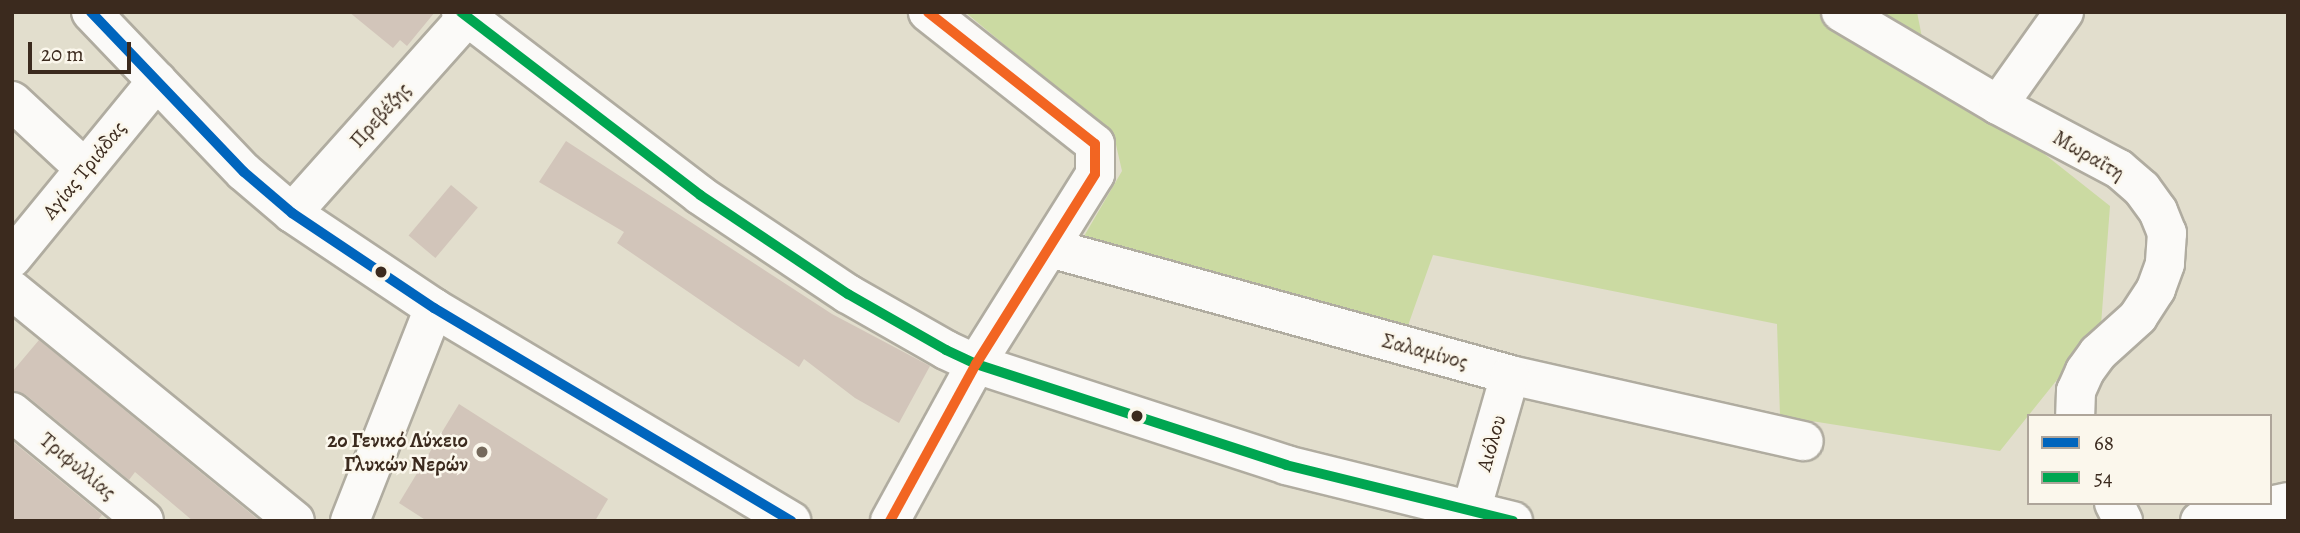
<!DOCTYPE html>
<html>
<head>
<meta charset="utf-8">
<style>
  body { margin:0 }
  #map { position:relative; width:2300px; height:533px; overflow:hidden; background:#e2decd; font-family:Alegreya,serif }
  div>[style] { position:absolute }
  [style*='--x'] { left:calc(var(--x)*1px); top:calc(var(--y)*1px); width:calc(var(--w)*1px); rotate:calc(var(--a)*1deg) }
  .green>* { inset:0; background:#cbdaa2 }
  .building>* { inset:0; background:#d2c5ba; transform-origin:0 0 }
  .roads { filter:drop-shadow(2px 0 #b0aca0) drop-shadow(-2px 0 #b0aca0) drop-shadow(0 2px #b0aca0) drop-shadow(0 -2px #b0aca0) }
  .minor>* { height:38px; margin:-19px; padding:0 19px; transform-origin:19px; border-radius:19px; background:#fbfaf8 }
  .bus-1>* { height:10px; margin:-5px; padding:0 5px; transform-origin:5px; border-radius:5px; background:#0065bd }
  .bus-2>* { height:10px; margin:-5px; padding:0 5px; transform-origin:5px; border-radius:5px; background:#00a651 }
  .bus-3>* { height:10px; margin:-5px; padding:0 5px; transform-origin:5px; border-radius:5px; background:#f26522 }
  .dots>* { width:19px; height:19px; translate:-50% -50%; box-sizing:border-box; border:4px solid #fbf7ec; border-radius:50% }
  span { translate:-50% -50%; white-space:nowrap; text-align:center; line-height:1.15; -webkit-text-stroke:5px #fbf7ec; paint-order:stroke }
  .street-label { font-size:21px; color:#3b2a1e }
  .poi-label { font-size:21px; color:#3b2a1e; font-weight:700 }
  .right { translate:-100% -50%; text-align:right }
  .frame { position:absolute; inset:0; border:14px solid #3b2a1e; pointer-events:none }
  .legend { position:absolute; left:2027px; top:414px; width:245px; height:91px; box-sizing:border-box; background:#fbf7ec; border:2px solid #aea59a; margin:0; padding:9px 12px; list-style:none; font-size:21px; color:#3b2a1e }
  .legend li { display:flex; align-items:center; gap:14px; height:35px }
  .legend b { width:35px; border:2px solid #aea59a }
  .scale { position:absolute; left:28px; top:42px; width:103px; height:32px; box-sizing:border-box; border:4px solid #3b2a1e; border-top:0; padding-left:9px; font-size:21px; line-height:24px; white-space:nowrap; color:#3b2a1e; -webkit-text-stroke:5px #fbf7ec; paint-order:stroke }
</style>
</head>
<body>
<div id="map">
  <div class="green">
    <i style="clip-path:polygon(965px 12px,1917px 12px,1932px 88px,2014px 130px,2110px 206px,2101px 325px,2000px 451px,1780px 416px,1777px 324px,1433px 255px,1405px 334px,1083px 238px,1122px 171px,1114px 136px)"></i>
  </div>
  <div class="building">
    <i style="clip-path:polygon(349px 12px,435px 12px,407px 46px,400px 40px,393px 48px)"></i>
    <i style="clip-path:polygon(566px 141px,832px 314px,930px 366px,899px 423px,855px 398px,804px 359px,799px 367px,741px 328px,617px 243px,624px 232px,539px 182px)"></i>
    <i style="left:451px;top:185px;width:35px;height:66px;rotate:40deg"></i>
    <i style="clip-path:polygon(39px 340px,260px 521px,193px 521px,135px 472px,129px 480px,26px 395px,12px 391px,12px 372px)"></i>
    <i style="clip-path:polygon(459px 404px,608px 499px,595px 521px,427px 521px,399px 503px)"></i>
    <i style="clip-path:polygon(12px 441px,102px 515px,97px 521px,12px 521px)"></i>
  </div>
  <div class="roads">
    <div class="minor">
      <i style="--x:91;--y:12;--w:221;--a:46.3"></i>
      <i style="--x:244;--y:172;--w:63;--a:40.5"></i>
      <i style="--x:292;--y:213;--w:171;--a:33.8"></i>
      <i style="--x:434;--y:308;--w:416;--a:30.8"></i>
      <i style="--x:461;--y:12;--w:301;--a:37.4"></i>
      <i style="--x:700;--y:195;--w:178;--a:33.8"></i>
      <i style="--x:848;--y:294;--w:113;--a:29.7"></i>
      <i style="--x:946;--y:350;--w:33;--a:25"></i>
      <i style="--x:976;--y:364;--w:326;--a:18"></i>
      <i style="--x:1286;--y:465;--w:234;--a:13.9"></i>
      <i style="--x:1841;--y:12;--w:182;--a:30.6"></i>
      <i style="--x:1998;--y:105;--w:137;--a:27.9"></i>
      <i style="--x:2119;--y:169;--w:30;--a:41"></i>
      <i style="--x:2142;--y:189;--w:27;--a:54"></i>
      <i style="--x:2158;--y:211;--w:24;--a:68"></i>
      <i style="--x:2167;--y:233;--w:31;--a:94"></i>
      <i style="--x:2165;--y:264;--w:27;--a:110"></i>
      <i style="--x:2156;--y:289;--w:33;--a:123"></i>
      <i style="--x:2138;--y:317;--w:54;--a:138"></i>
      <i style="--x:2098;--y:353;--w:22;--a:126"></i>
      <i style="--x:2085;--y:371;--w:22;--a:114"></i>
      <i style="--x:2076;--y:391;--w:25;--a:92"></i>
      <i style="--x:12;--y:101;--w:98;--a:42.9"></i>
      <i style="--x:1998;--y:105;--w:114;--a:-54.6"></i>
      <i style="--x:292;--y:213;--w:263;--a:-48.2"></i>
      <i style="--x:1050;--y:248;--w:477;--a:15.4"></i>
      <i style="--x:1510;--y:375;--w:301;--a:12.7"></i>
      <i style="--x:12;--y:258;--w:229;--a:-50.7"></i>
      <i style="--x:12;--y:290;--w:365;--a:39.2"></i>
      <i style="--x:12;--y:412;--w:171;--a:39.5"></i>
      <i style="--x:2114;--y:503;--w:20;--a:63"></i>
      <i style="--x:1471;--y:511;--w:141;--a:-74"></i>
      <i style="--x:350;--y:521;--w:229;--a:-68.5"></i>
      <i style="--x:890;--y:521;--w:179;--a:-61.3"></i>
      <i style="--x:976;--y:364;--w:224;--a:-57.9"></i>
      <i style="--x:1095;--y:174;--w:30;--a:-90"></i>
      <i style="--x:1095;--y:144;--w:213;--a:-141.7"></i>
      <i style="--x:2200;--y:521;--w:90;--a:-12.2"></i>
    </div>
  </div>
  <div class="bus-1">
    <i style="--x:91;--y:12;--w:221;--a:46.3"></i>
    <i style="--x:244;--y:172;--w:63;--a:40.5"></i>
    <i style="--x:292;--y:213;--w:171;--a:33.8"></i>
    <i style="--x:434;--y:308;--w:416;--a:30.8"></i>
  </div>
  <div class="bus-2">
    <i style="--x:461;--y:12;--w:301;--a:37.4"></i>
    <i style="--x:700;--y:195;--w:178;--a:33.8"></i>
    <i style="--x:848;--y:294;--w:113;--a:29.7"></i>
    <i style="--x:946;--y:350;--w:33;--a:25"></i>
    <i style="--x:976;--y:364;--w:326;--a:18"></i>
    <i style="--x:1286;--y:465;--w:234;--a:13.9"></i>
  </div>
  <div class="bus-3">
    <i style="--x:890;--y:521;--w:179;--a:-61.3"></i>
    <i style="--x:976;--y:364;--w:224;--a:-57.9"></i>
    <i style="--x:1095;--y:174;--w:30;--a:-90"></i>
    <i style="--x:1095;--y:144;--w:213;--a:-141.7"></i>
  </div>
  <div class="dots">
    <i style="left:381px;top:272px;background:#3b2a1e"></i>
    <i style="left:1137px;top:416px;background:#3b2a1e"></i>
    <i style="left:482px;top:452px;background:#75695b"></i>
  </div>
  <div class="street-label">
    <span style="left:380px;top:115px;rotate:-48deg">Πρεβέζης</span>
    <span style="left:2089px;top:155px;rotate:30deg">Μωραΐτη</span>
    <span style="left:84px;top:170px;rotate:-51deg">Αγίας Τριάδας</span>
    <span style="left:1425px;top:351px;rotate:15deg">Σαλαμίνος</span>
    <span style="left:1491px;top:443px;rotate:-74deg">Αιόλου</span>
    <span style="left:78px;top:466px;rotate:40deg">Τριφυλλίας</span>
  </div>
  <div class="poi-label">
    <span class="right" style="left:468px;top:452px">2ο Γενικό Λύκειο<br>Γλυκών Νερών</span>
  </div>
  <div class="frame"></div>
  <ul class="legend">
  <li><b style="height:9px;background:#0065bd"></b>68</li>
  <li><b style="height:9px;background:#00a651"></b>54</li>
  </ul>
  <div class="scale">20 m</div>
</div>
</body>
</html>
